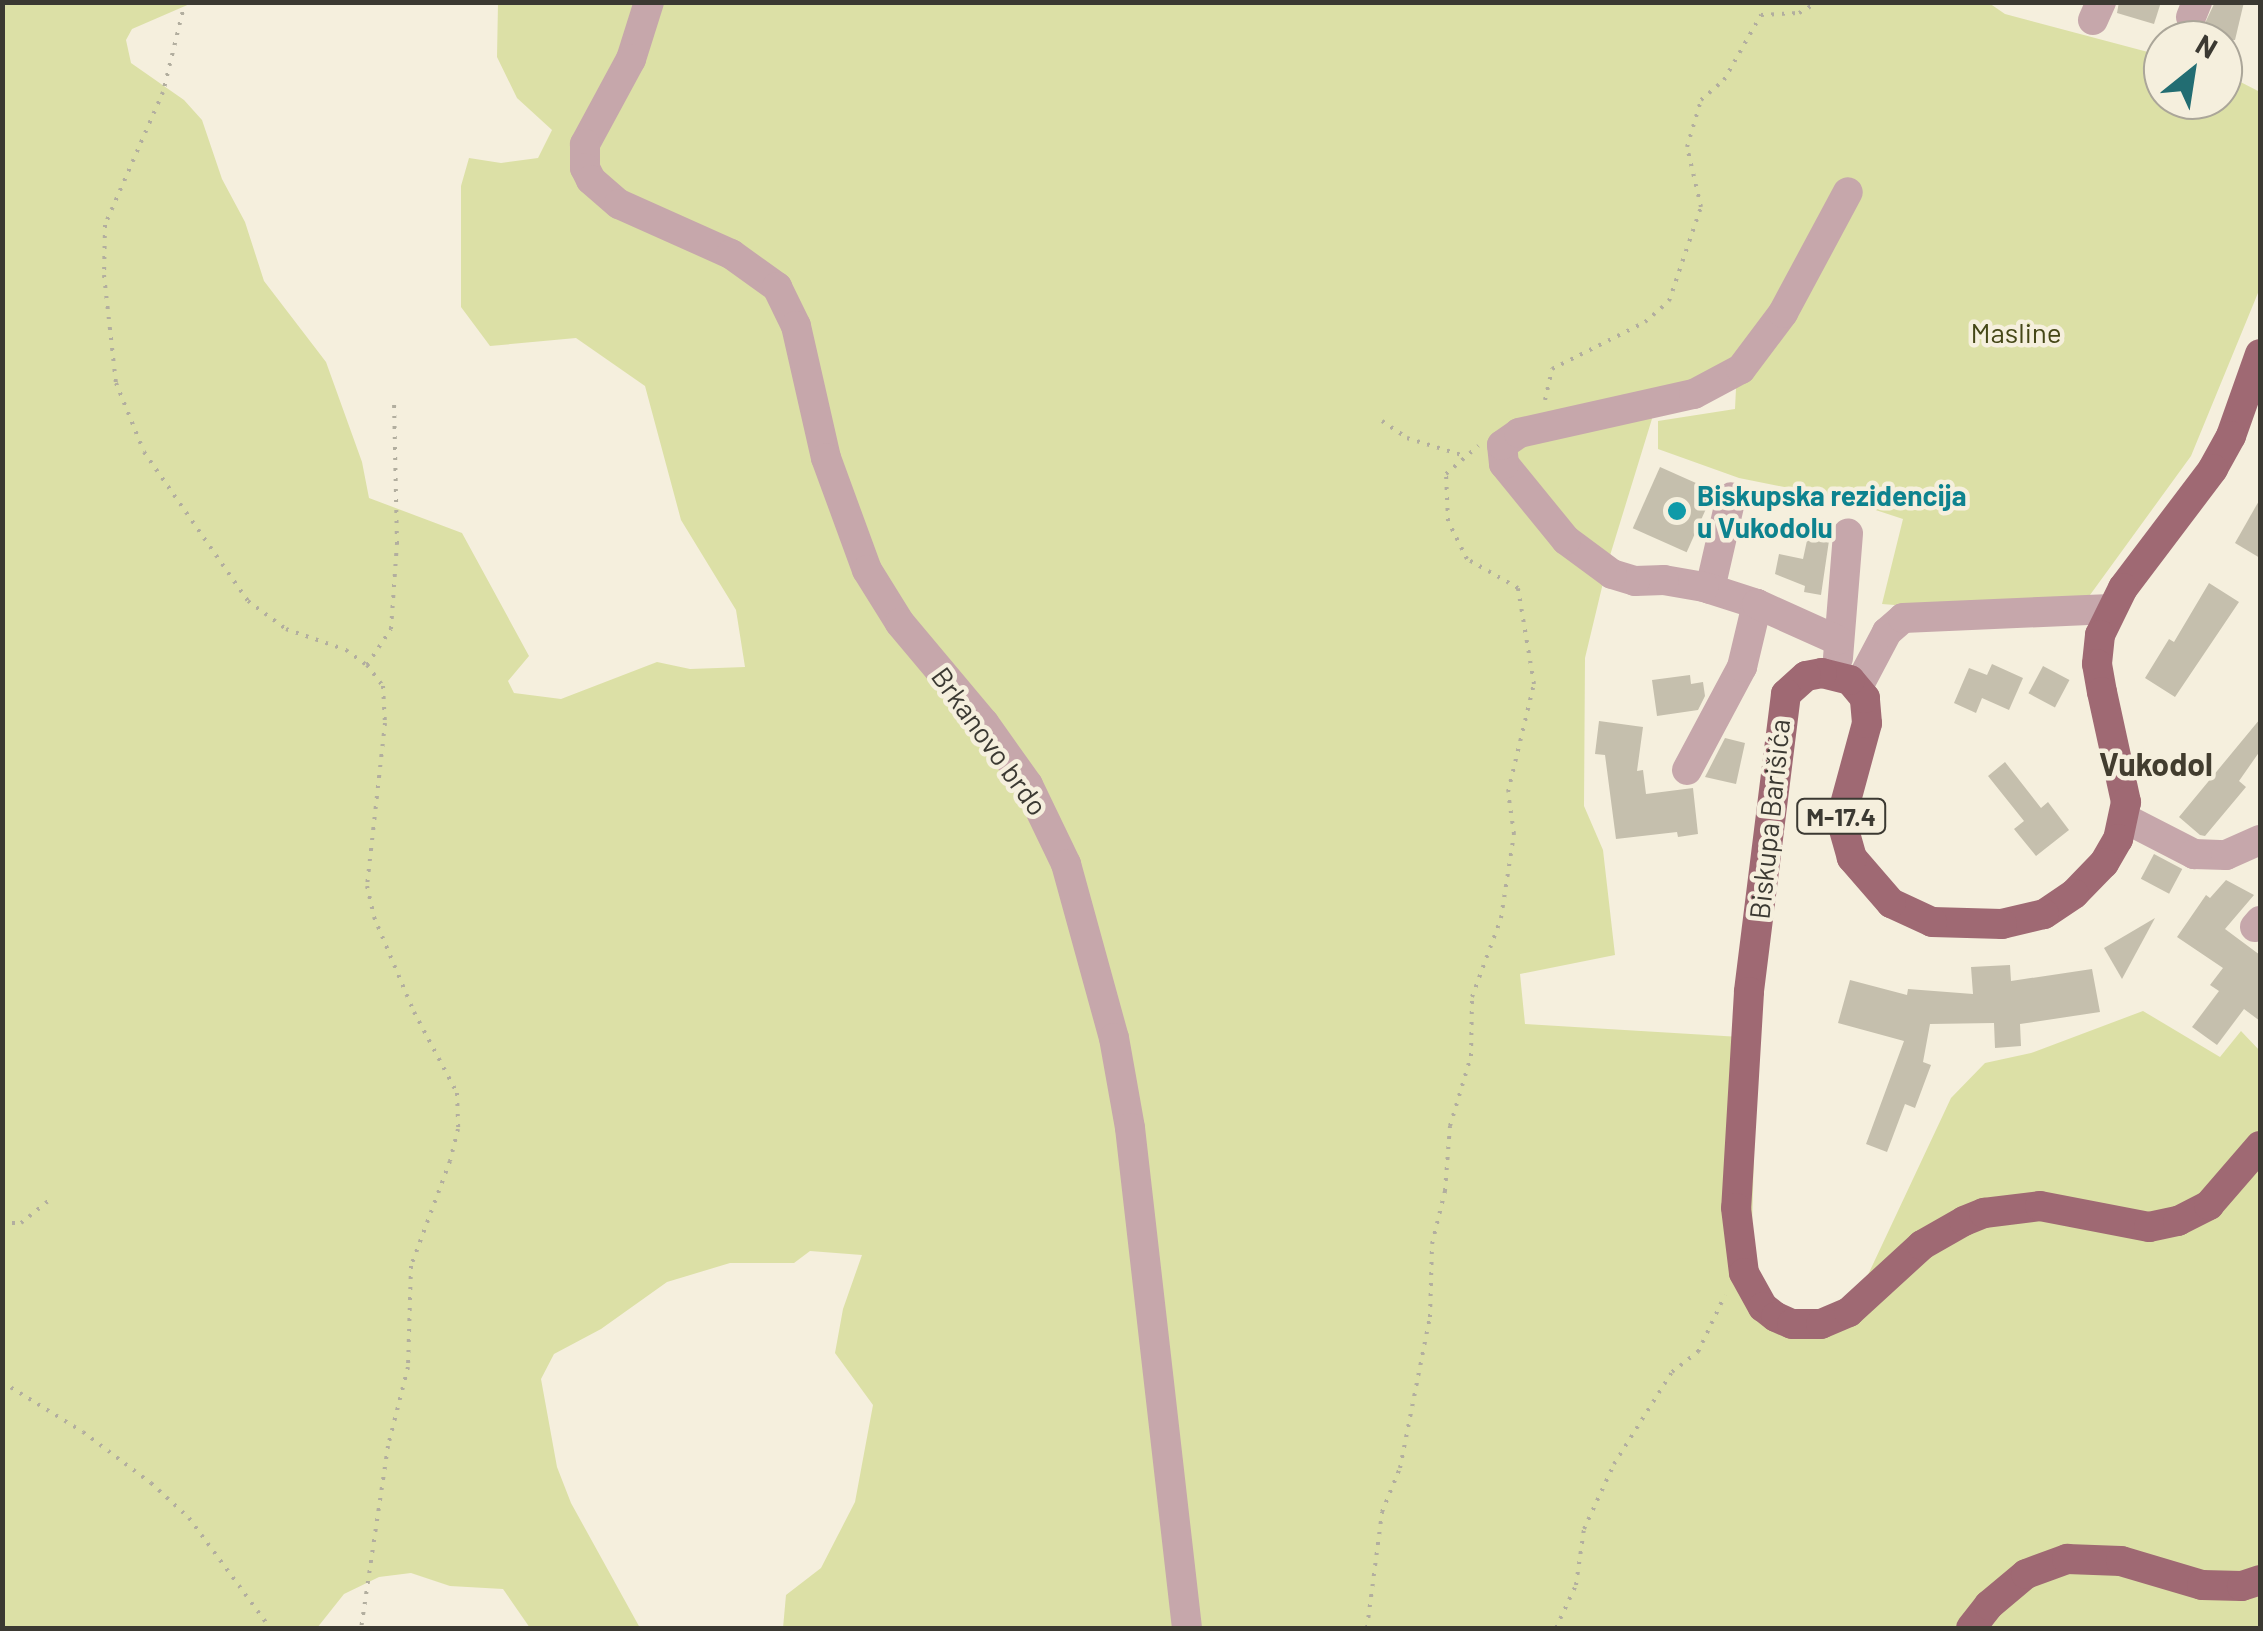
<!DOCTYPE html>
<html>
<head>
<meta charset="utf-8">
<style>
  body { margin:0 }
  #map { position:relative; width:2263px; height:1631px; overflow:hidden; background:#f5efdd; font-family:Barlow,sans-serif }
  div>[style] { position:absolute }
  [style*='--x'] { left:calc(var(--x)*1px); top:calc(var(--y)*1px); width:calc(var(--w)*1px); rotate:calc(var(--a)*1deg) }
  .green>* { inset:0; background:#dce0a6 }
  .building>* { inset:0; background:#c5bfad; transform-origin:0 0 }
  .path>* { height:4px; margin-top:-2px; transform-origin:0; background:repeating-linear-gradient(90deg,#b2ae9f 0 2.5px,transparent 0 10.5px) }
  .minor>* { height:30px; margin:-15px; padding:0 15px; transform-origin:15px; border-radius:15px; background:#c6a7ab }
  .major>* { height:30px; margin:-15px; padding:0 15px; transform-origin:15px; border-radius:15px; background:#9f6973 }
  .dots>* { width:28px; height:28px; translate:-50% -50%; box-sizing:border-box; border:5px solid #f5efdd; border-radius:50% }
  span { translate:-50% -50%; white-space:nowrap; text-align:center; line-height:1.15; -webkit-text-stroke:9px #f5efdd; paint-order:stroke }
  .shield-label span { padding:2px 8px; background:#f5efdd; border:2px solid; border-radius:8px; -webkit-text-stroke-width:0 }
  .shield-label { font-size:25px; color:#3b3932; font-weight:700 }
  .park-label { font-size:28px; color:#454717 }
  .culture-label { font-size:28px; color:#0d838f; font-weight:700 }
  .left { translate:0 -50%; text-align:left }
  .street-label { font-size:28px; color:#3b3932 }
  .quarter-label { font-size:32px; color:#423d2f; font-weight:700 }
  .frame { position:absolute; inset:0; border:5px solid #3b3932; pointer-events:none }
  .north { position:absolute; left:2143px; top:20px; width:100px; height:100px; box-sizing:border-box; background:#f5efdd; border:2px solid #aba699; border-radius:50%; rotate:30deg; font-size:28px; font-weight:700; line-height:40px; text-align:center; color:#3b3932 }
  .north::after { content:''; display:block; margin:auto; width:35px; height:45px; background:#226d72; clip-path:polygon(50% 0,100% 100%,50% 72%,0 100%) }
</style>
</head>
<body>
<div id="map">
  <div class="green">
    <i style="clip-path:polygon(3px 3px,192px 3px,132px 29px,126px 40px,131px 63px,184px 100px,202px 120px,222px 179px,245px 222px,264px 281px,326px 362px,362px 462px,369px 498px,462px 533px,529px 656px,508px 681px,514px 693px,561px 699px,657px 662px,690px 669px,745px 667px,736px 610px,681px 520px,645px 386px,576px 338px,490px 346px,461px 307px,461px 186px,469px 158px,501px 163px,538px 158px,552px 130px,517px 98px,497px 57px,498px 3px,1989px 3px,2005px 14px,2163px 56px,2163px 100px,2223px 100px,2223px 73px,2260px 92px,2260px 288px,2191px 456px,2082px 606px,1995px 613px,1882px 604px,1903px 519px,1839px 498px,1739px 478px,1658px 449px,1658px 421px,1735px 409px,1736px 388px,1655px 409px,1608px 562px,1585px 658px,1584px 806px,1603px 850px,1615px 955px,1520px 974px,1525px 1024px,1757px 1038px,1752px 1228px,1757px 1271px,1773px 1303px,1806px 1319px,1859px 1294px,1951px 1098px,1985px 1063px,2031px 1053px,2143px 1011px,2220px 1057px,2241px 1031px,2260px 1051px,2260px 1628px,783px 1628px,786px 1595px,821px 1568px,855px 1502px,873px 1405px,835px 1353px,843px 1309px,862px 1255px,810px 1251px,794px 1263px,730px 1263px,667px 1282px,601px 1329px,554px 1354px,541px 1379px,557px 1467px,571px 1503px,640px 1628px,530px 1628px,503px 1589px,450px 1586px,411px 1573px,379px 1577px,344px 1594px,317px 1628px,3px 1628px)"></i>
  </div>
  <div class="building">
    <i style="clip-path:polygon(2119px 2px,2161px 2px,2154px 24px,2117px 13px)"></i>
    <i style="clip-path:polygon(2215px 2px,2244px 2px,2235px 40px,2197px 40px)"></i>
    <i style="left:1660px;top:467px;width:59px;height:67px;rotate:24deg"></i>
    <i style="clip-path:polygon(2260px 499px,2260px 558px,2235px 543px)"></i>
    <i style="clip-path:polygon(1811px 522px,1831px 527px,1821px 595px,1804px 592px,1805px 586px,1775px 574px,1779px 554px,1803px 559px)"></i>
    <i style="clip-path:polygon(2209px 583px,2239px 602px,2175px 697px,2145px 678px,2169px 639px,2174px 642px)"></i>
    <i style="clip-path:polygon(1992px 664px,2023px 678px,2009px 710px,1982px 698px,1976px 713px,1954px 703px,1969px 668px,1987px 675px)"></i>
    <i style="left:2043px;top:666px;width:30px;height:31px;rotate:28deg"></i>
    <i style="clip-path:polygon(1690px 675px,1691px 684px,1703px 682px,1705px 696px,1698px 710px,1657px 716px,1652px 680px)"></i>
    <i style="clip-path:polygon(2260px 719px,2260px 751px,2239px 781px,2246px 787px,2205px 836px,2200px 835px,2179px 817px)"></i>
    <i style="clip-path:polygon(1599px 721px,1643px 727px,1637px 771px,1643px 770px,1646px 794px,1693px 788px,1698px 834px,1678px 837px,1677px 832px,1616px 839px,1605px 755px,1595px 754px)"></i>
    <i style="clip-path:polygon(1725px 738px,1745px 743px,1736px 784px,1705px 777px)"></i>
    <i style="clip-path:polygon(2005px 762px,2041px 808px,2048px 802px,2069px 830px,2036px 856px,2014px 829px,2024px 821px,1988px 776px)"></i>
    <i style="left:2154px;top:854px;width:32px;height:28px;rotate:28deg"></i>
    <i style="clip-path:polygon(2226px 880px,2254px 895px,2225px 929px,2260px 955px,2260px 1021px,2244px 1009px,2217px 1045px,2192px 1027px,2219px 991px,2210px 985px,2223px 968px,2177px 937px,2206px 895px,2210px 898px)"></i>
    <i style="clip-path:polygon(2155px 918px,2122px 979px,2104px 948px)"></i>
    <i style="clip-path:polygon(2010px 965px,2011px 981px,2092px 969px,2100px 1012px,2020px 1024px,2021px 1046px,1995px 1048px,1994px 1023px,1930px 1024px,1923px 1062px,1931px 1065px,1915px 1108px,1905px 1104px,1887px 1152px,1866px 1144px,1904px 1041px,1838px 1023px,1850px 980px,1907px 995px,1908px 989px,1973px 994px,1971px 967px)"></i>
  </div>
  <div class="path">
    <i style="--x:185;--y:2;--w:93;--a:103.7"></i>
    <i style="--x:163;--y:92;--w:145;--a:113.6"></i>
    <i style="--x:105;--y:225;--w:50;--a:91.1"></i>
    <i style="--x:104;--y:275;--w:109;--a:83.7"></i>
    <i style="--x:116;--y:383;--w:74;--a:67.9"></i>
    <i style="--x:144;--y:452;--w:182;--a:55.1"></i>
    <i style="--x:248;--y:601;--w:47;--a:36.4"></i>
    <i style="--x:286;--y:629;--w:64;--a:19.3"></i>
    <i style="--x:346;--y:650;--w:26;--a:36"></i>
    <i style="--x:367;--y:665;--w:26;--a:53"></i>
    <i style="--x:383;--y:686;--w:37;--a:87"></i>
    <i style="--x:385;--y:723;--w:164;--a:96.3"></i>
    <i style="--x:367;--y:886;--w:32;--a:77"></i>
    <i style="--x:374;--y:917;--w:103;--a:67.2"></i>
    <i style="--x:414;--y:1012;--w:92;--a:62"></i>
    <i style="--x:457;--y:1093;--w:36;--a:88"></i>
    <i style="--x:458;--y:1129;--w:33;--a:104"></i>
    <i style="--x:450;--y:1161;--w:112;--a:110.4"></i>
    <i style="--x:411;--y:1266;--w:101;--a:91.7"></i>
    <i style="--x:408;--y:1367;--w:81;--a:104.2"></i>
    <i style="--x:388;--y:1446;--w:184;--a:98.4"></i>
    <i style="--x:1545;--y:400;--w:32;--a:-77"></i>
    <i style="--x:1552;--y:369;--w:104;--a:-26.8"></i>
    <i style="--x:1645;--y:322;--w:32;--a:-41"></i>
    <i style="--x:1669;--y:301;--w:99;--a:-71.2"></i>
    <i style="--x:1701;--y:207;--w:62;--a:-103.1"></i>
    <i style="--x:1687;--y:147;--w:49;--a:-73.4"></i>
    <i style="--x:1701;--y:100;--w:30;--a:-41"></i>
    <i style="--x:1724;--y:80;--w:75;--a:-60.4"></i>
    <i style="--x:1761;--y:15;--w:38;--a:-3"></i>
    <i style="--x:1799;--y:13;--w:22;--a:-30"></i>
    <i style="--x:1382;--y:421;--w:30;--a:34"></i>
    <i style="--x:1407;--y:438;--w:61;--a:17.2"></i>
    <i style="--x:367;--y:665;--w:43;--a:-56.3"></i>
    <i style="--x:391;--y:629;--w:85;--a:-86"></i>
    <i style="--x:397;--y:544;--w:144;--a:-91.2"></i>
    <i style="--x:2;--y:1223;--w:19;--a:0"></i>
    <i style="--x:21;--y:1223;--w:38;--a:-39"></i>
    <i style="--x:2;--y:1382;--w:95;--a:31.7"></i>
    <i style="--x:83;--y:1432;--w:85;--a:36.9"></i>
    <i style="--x:151;--y:1483;--w:52;--a:42.6"></i>
    <i style="--x:189;--y:1518;--w:137;--a:53.6"></i>
    <i style="--x:1367;--y:1628;--w:117;--a:-82.6"></i>
    <i style="--x:1382;--y:1512;--w:48;--a:-67.8"></i>
    <i style="--x:1400;--y:1468;--w:154;--a:-78.8"></i>
    <i style="--x:1430;--y:1317;--w:73;--a:-88.4"></i>
    <i style="--x:1432;--y:1244;--w:55;--a:-76.2"></i>
    <i style="--x:1445;--y:1191;--w:65;--a:-85.6"></i>
    <i style="--x:1450;--y:1126;--w:73;--a:-73.3"></i>
    <i style="--x:1471;--y:1056;--w:59;--a:-89"></i>
    <i style="--x:1472;--y:997;--w:84;--a:-69.8"></i>
    <i style="--x:1501;--y:918;--w:85;--a:-81.2"></i>
    <i style="--x:1514;--y:834;--w:42;--a:-98.1"></i>
    <i style="--x:1508;--y:792;--w:111;--a:-76.5"></i>
    <i style="--x:1534;--y:684;--w:97;--a:-99.5"></i>
    <i style="--x:1518;--y:588;--w:59;--a:-150.4"></i>
    <i style="--x:1467;--y:559;--w:42;--a:-116.6"></i>
    <i style="--x:1448;--y:521;--w:47;--a:-92.4"></i>
    <i style="--x:1446;--y:474;--w:43;--a:-41.2"></i>
    <i style="--x:1556;--y:1628;--w:47;--a:-65.1"></i>
    <i style="--x:1576;--y:1585;--w:57;--a:-81.9"></i>
    <i style="--x:1584;--y:1529;--w:72;--a:-65.2"></i>
    <i style="--x:1614;--y:1464;--w:109;--a:-57.8"></i>
    <i style="--x:1672;--y:1372;--w:33;--a:-38"></i>
    <i style="--x:1698;--y:1352;--w:63;--a:-64.7"></i>
  </div>
  <div class="minor">
    <i style="--x:649;--y:2;--w:60;--a:107.5"></i>
    <i style="--x:631;--y:59;--w:97;--a:118.4"></i>
    <i style="--x:585;--y:144;--w:24;--a:90"></i>
    <i style="--x:585;--y:168;--w:13;--a:63"></i>
    <i style="--x:591;--y:180;--w:37;--a:41"></i>
    <i style="--x:619;--y:204;--w:123;--a:24.1"></i>
    <i style="--x:731;--y:254;--w:57;--a:35.7"></i>
    <i style="--x:777;--y:287;--w:43;--a:64"></i>
    <i style="--x:796;--y:326;--w:135;--a:77.2"></i>
    <i style="--x:826;--y:458;--w:119;--a:69.9"></i>
    <i style="--x:867;--y:570;--w:62;--a:58.1"></i>
    <i style="--x:900;--y:623;--w:131;--a:50"></i>
    <i style="--x:984;--y:723;--w:76;--a:54.6"></i>
    <i style="--x:1028;--y:785;--w:88;--a:64.3"></i>
    <i style="--x:1066;--y:864;--w:180;--a:74.6"></i>
    <i style="--x:1114;--y:1038;--w:91;--a:79.9"></i>
    <i style="--x:1130;--y:1128;--w:503;--a:83.5"></i>
    <i style="--x:2191;--y:17;--w:16;--a:-68"></i>
    <i style="--x:2093;--y:20;--w:20;--a:-66"></i>
    <i style="--x:1710;--y:589;--w:94;--a:-77.1"></i>
    <i style="--x:1757;--y:604;--w:56;--a:-162.2"></i>
    <i style="--x:1704;--y:587;--w:41;--a:-170.1"></i>
    <i style="--x:1664;--y:580;--w:29;--a:178"></i>
    <i style="--x:1635;--y:581;--w:24;--a:-163"></i>
    <i style="--x:1612;--y:574;--w:57;--a:-143.5"></i>
    <i style="--x:1566;--y:540;--w:98;--a:-129.2"></i>
    <i style="--x:1504;--y:464;--w:19;--a:-96"></i>
    <i style="--x:1502;--y:445;--w:21;--a:-35"></i>
    <i style="--x:1519;--y:433;--w:179;--a:-12.6"></i>
    <i style="--x:1694;--y:394;--w:53;--a:-28"></i>
    <i style="--x:1741;--y:369;--w:70;--a:-53.1"></i>
    <i style="--x:1783;--y:313;--w:137;--a:-61.8"></i>
    <i style="--x:1838;--y:658;--w:125;--a:-85.4"></i>
    <i style="--x:1858;--y:687;--w:62;--a:-62.2"></i>
    <i style="--x:1887;--y:632;--w:21;--a:-41"></i>
    <i style="--x:1903;--y:618;--w:208;--a:-2.5"></i>
    <i style="--x:1687;--y:770;--w:117;--a:-61.9"></i>
    <i style="--x:1742;--y:667;--w:65;--a:-76.6"></i>
    <i style="--x:1757;--y:604;--w:88;--a:24.2"></i>
    <i style="--x:2124;--y:818;--w:79;--a:27.2"></i>
    <i style="--x:2194;--y:854;--w:32;--a:2"></i>
    <i style="--x:2226;--y:855;--w:37;--a:-24"></i>
    <i style="--x:2255;--y:927;--w:8;--a:-50"></i>
  </div>
  <div class="major">
    <i style="--x:2260;--y:354;--w:87;--a:109.5"></i>
    <i style="--x:2231;--y:436;--w:38;--a:119"></i>
    <i style="--x:2213;--y:469;--w:149;--a:127.1"></i>
    <i style="--x:2123;--y:588;--w:52;--a:116.1"></i>
    <i style="--x:2100;--y:635;--w:29;--a:96"></i>
    <i style="--x:2097;--y:664;--w:28;--a:80"></i>
    <i style="--x:2102;--y:692;--w:113;--a:77.7"></i>
    <i style="--x:2126;--y:802;--w:38;--a:102"></i>
    <i style="--x:2118;--y:839;--w:28;--a:120"></i>
    <i style="--x:2104;--y:863;--w:43;--a:134.1"></i>
    <i style="--x:2074;--y:894;--w:36;--a:146"></i>
    <i style="--x:2044;--y:914;--w:43;--a:166.6"></i>
    <i style="--x:2002;--y:924;--w:70;--a:-178.4"></i>
    <i style="--x:1932;--y:922;--w:45;--a:-155.1"></i>
    <i style="--x:1891;--y:903;--w:60;--a:-130.9"></i>
    <i style="--x:1852;--y:858;--w:41;--a:-105.8"></i>
    <i style="--x:1841;--y:819;--w:99;--a:-74.8"></i>
    <i style="--x:1867;--y:723;--w:25;--a:-95"></i>
    <i style="--x:1865;--y:698;--w:23;--a:-130"></i>
    <i style="--x:1850;--y:680;--w:29;--a:-166"></i>
    <i style="--x:1822;--y:673;--w:16;--a:169"></i>
    <i style="--x:1806;--y:676;--w:27;--a:138"></i>
    <i style="--x:1786;--y:694;--w:300;--a:97.1"></i>
    <i style="--x:1749;--y:992;--w:216;--a:93.4"></i>
    <i style="--x:1736;--y:1208;--w:65;--a:83"></i>
    <i style="--x:1744;--y:1273;--w:39;--a:61"></i>
    <i style="--x:1763;--y:1307;--w:16;--a:38"></i>
    <i style="--x:1776;--y:1317;--w:17;--a:24"></i>
    <i style="--x:1792;--y:1324;--w:29;--a:0"></i>
    <i style="--x:1821;--y:1324;--w:30;--a:-23"></i>
    <i style="--x:1849;--y:1312;--w:99;--a:-42.5"></i>
    <i style="--x:1922;--y:1245;--w:48;--a:-29.7"></i>
    <i style="--x:1964;--y:1221;--w:22;--a:-22"></i>
    <i style="--x:1984;--y:1213;--w:56;--a:-7.1"></i>
    <i style="--x:2040;--y:1206;--w:111;--a:10.9"></i>
    <i style="--x:2149;--y:1227;--w:30;--a:-12"></i>
    <i style="--x:2178;--y:1221;--w:35;--a:-27"></i>
    <i style="--x:2209;--y:1205;--w:78;--a:-49.2"></i>
    <i style="--x:1971;--y:1628;--w:29;--a:-52"></i>
    <i style="--x:1989;--y:1605;--w:48;--a:-40"></i>
    <i style="--x:2026;--y:1574;--w:44;--a:-20.1"></i>
    <i style="--x:2067;--y:1559;--w:54;--a:2.1"></i>
    <i style="--x:2121;--y:1561;--w:84;--a:16.5"></i>
    <i style="--x:2202;--y:1585;--w:40;--a:1.4"></i>
    <i style="--x:2242;--y:1586;--w:19;--a:-18"></i>
  </div>
  <div class="dots">
    <i style="left:1677px;top:511px;background:#0f9aa8"></i>
  </div>
  <div class="shield-label">
    <span style="left:1841px;top:816px">M-17.4</span>
  </div>
  <div class="park-label">
    <span style="left:2016px;top:332px">Masline</span>
  </div>
  <div class="culture-label">
    <span class="left" style="left:1697px;top:511px">Biskupska rezidencija<br>u Vukodolu</span>
  </div>
  <div class="street-label">
    <span style="left:990px;top:741px;rotate:54deg">Brkanovo brdo</span>
    <span style="left:1769px;top:819px;rotate:-84deg">Biskupa Barišića</span>
  </div>
  <div class="quarter-label">
    <span style="left:2156px;top:763px">Vukodol</span>
  </div>
  <div class="frame"></div>
  <div class="north">N</div>
</div>
</body>
</html>
